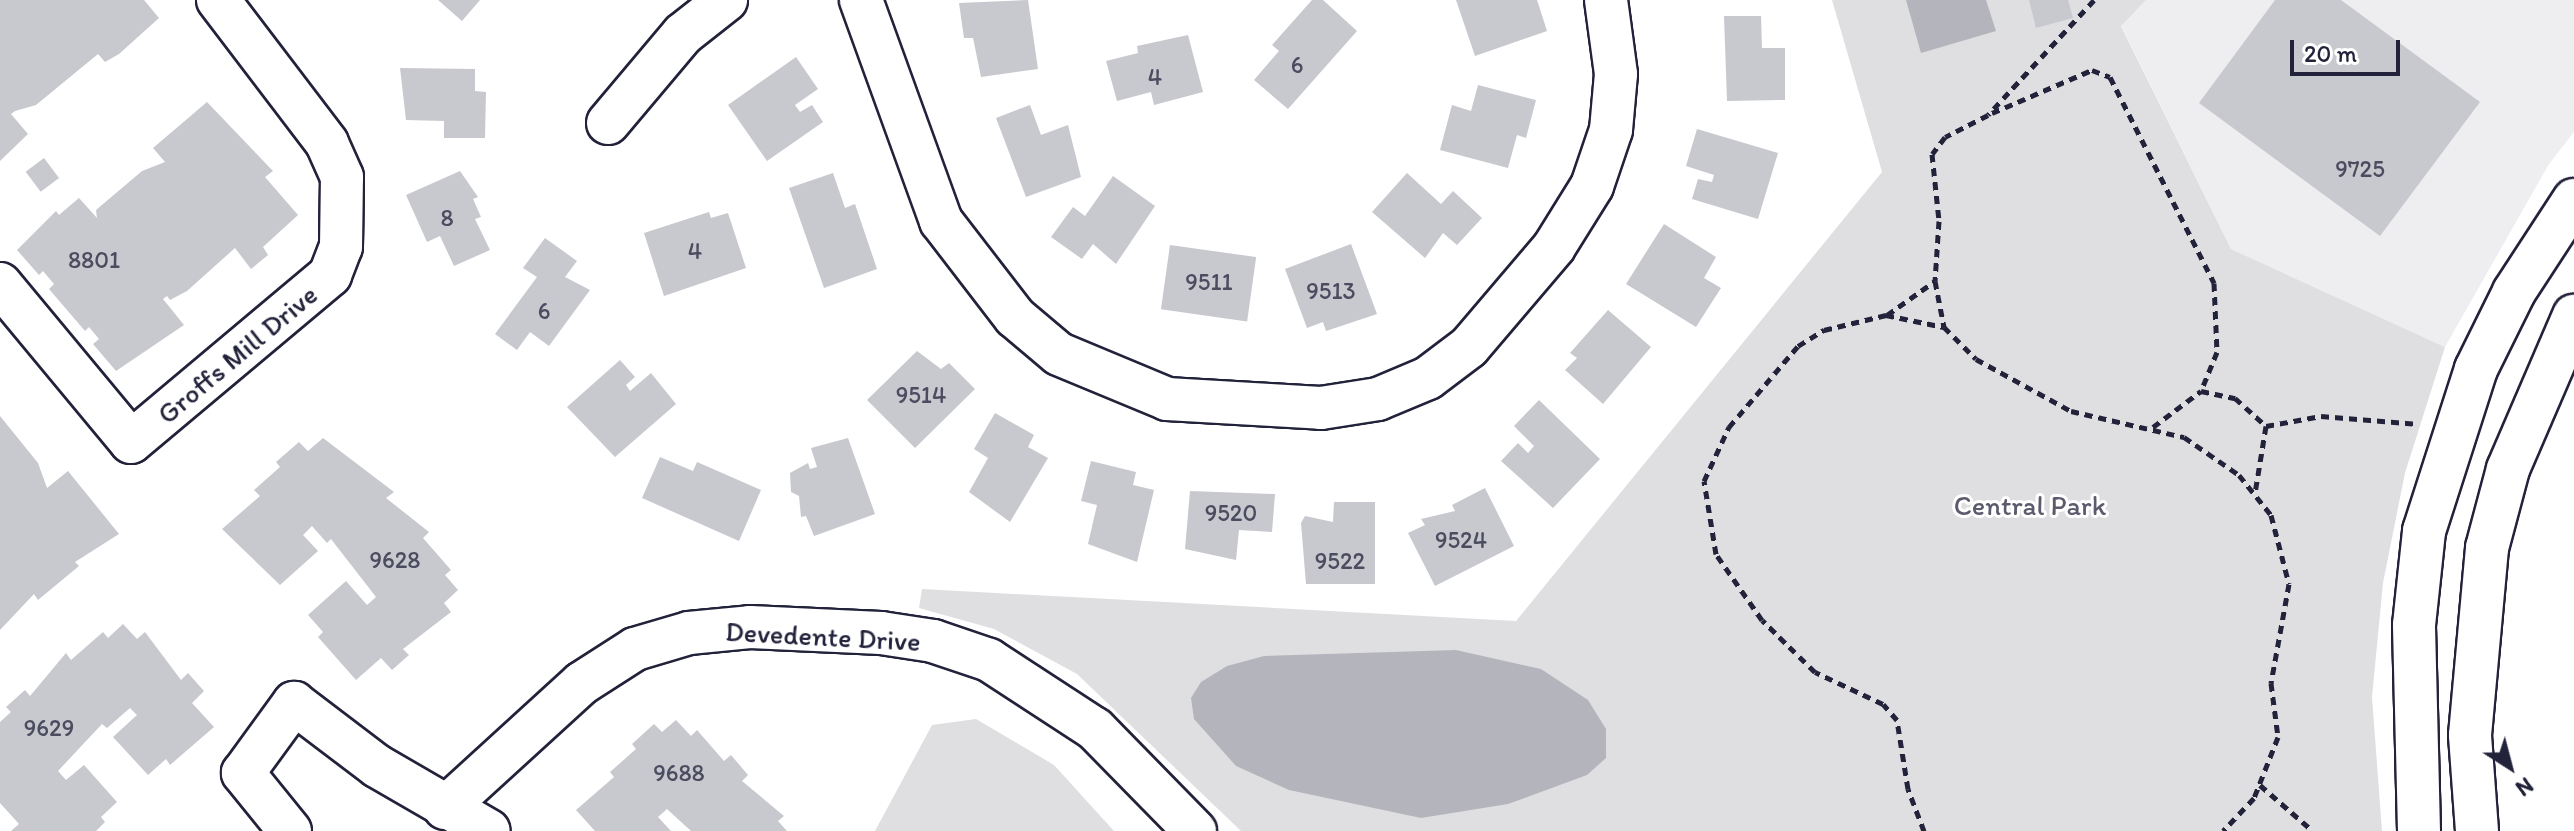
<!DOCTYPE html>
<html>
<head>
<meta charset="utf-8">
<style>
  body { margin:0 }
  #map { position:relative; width:2574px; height:831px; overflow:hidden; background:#fff; font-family:Itim,sans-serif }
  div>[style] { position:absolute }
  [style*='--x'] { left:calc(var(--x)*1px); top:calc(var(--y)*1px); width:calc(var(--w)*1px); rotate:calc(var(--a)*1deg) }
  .built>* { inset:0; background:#eeeef1 }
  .green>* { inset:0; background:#dfdfe2 }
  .water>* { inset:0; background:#b4b4bc }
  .building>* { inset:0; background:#c8c8cf; transform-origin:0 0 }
  .path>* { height:5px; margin-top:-2.5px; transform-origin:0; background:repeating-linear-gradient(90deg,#22223b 0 8px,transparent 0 14px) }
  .roads { filter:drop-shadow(2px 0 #22223b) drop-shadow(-2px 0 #22223b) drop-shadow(0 2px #22223b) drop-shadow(0 -2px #22223b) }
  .minor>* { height:42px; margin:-21px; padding:0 21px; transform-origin:21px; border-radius:21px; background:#fff }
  span { translate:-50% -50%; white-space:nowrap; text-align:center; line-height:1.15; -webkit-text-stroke:6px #fff; paint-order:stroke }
  .number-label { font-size:24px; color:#4c4c60 }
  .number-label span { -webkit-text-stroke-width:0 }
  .street-label { font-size:28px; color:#22223b }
  .park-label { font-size:28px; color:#5b5b6d }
  .north { position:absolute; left:2470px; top:727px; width:80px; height:80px; -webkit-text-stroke:6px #fff; paint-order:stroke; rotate:144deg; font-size:22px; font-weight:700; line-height:32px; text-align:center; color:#22223b }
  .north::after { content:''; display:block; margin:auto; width:28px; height:36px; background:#22223b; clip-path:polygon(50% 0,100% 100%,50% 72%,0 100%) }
  .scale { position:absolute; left:2290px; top:40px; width:110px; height:36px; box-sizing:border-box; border:4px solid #22223b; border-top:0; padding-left:10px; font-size:24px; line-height:28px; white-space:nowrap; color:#22223b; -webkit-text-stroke:6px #fff; paint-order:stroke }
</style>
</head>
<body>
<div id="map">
  <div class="built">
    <i style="clip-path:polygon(2146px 0,2574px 0,2574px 132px,2549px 164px,2445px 347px,2231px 249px,2121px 25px)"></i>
  </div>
  <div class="green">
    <i style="clip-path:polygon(1832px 0,2146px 0,2121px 26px,2231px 249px,2445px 347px,2405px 473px,2383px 583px,2372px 697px,2382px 831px,1241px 831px,1077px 674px,994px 629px,919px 608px,922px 589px,1516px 621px,1882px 172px)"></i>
    <i style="clip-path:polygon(976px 719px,1054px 765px,1114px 831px,875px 831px,932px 725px)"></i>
  </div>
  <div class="water">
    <i style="clip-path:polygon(1906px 0,1986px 0,1996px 31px,1921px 53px)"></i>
    <i style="clip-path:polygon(1456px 650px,1541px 669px,1588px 700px,1606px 729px,1606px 758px,1587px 775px,1508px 804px,1421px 818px,1289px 790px,1236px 766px,1194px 719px,1191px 698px,1201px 682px,1227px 666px,1264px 656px)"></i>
  </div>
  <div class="building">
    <i style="clip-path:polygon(0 0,144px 0,159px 18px,119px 54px,105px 62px,98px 54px,36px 105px,15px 111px,11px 114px,28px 134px,0 161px)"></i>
    <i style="clip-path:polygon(438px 0,480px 0,462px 21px)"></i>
    <i style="clip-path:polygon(1028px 0,1038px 69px,981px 77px,973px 38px,964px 38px,959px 3px)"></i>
    <i style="clip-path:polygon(1312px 0,1323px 0,1357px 31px,1288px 109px,1254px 80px,1279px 51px,1272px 45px)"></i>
    <i style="clip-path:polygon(1456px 0,1537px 0,1547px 31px,1475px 56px)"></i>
    <i style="clip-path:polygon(2029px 0,2068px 0,2073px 18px,2036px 28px)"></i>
    <i style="clip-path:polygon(2275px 0,2341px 0,2480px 102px,2380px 236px,2199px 103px)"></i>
    <i style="clip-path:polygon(1724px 16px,1761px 16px,1762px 48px,1785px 48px,1785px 100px,1727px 101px)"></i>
    <i style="clip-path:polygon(1188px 35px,1203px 92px,1154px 105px,1151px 92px,1117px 101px,1106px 61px,1138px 53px,1137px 46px)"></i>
    <i style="clip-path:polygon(796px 57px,818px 89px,795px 105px,800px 112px,812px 105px,823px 122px,767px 161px,728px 105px)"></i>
    <i style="clip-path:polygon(400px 68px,475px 69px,475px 91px,486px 92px,485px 138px,444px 138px,444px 121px,406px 120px)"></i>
    <i style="clip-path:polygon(1478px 85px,1536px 100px,1526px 138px,1517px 135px,1508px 168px,1440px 150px,1452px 105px,1471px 111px)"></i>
    <i style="clip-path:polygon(207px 102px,273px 171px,265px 177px,298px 215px,263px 247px,268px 255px,251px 269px,235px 248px,187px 291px,170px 300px,167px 296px,163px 299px,184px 325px,116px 371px,93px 344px,99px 339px,89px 327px,85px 331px,49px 289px,54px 284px,43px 271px,39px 275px,17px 250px,56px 211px,59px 215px,79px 198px,97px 218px,96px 210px,142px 171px,165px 162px,153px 148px)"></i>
    <i style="clip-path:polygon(1030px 105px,1041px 135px,1068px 125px,1081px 177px,1026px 197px,996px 118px)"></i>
    <i style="clip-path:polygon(1697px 129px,1778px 153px,1758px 219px,1692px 199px,1698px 179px,1712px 182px,1714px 175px,1686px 166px)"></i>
    <i style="left:44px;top:158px;width:25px;height:23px;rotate:53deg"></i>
    <i style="clip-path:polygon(460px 171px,478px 197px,473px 199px,481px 217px,475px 219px,490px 250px,454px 266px,440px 236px,427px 242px,406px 195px)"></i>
    <i style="clip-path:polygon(833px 173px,845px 208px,855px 204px,877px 269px,824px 288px,789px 188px)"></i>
    <i style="clip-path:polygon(1407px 173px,1441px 204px,1453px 191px,1482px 218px,1457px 245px,1443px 233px,1425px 258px,1372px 212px)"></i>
    <i style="clip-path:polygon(1113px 176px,1155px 206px,1116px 264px,1093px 244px,1082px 259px,1051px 237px,1073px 207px,1085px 216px)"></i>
    <i style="clip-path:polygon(709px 212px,711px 218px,728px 213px,746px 268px,664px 296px,644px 233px)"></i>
    <i style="clip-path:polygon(1664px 224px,1716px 257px,1704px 278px,1721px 288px,1696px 327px,1626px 284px)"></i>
    <i style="clip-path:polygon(545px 238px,577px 261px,565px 277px,590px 290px,549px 346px,530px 332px,517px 350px,495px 334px,537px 277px,523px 268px)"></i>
    <i style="clip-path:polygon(1351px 244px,1377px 314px,1326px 331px,1323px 322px,1307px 328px,1285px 269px)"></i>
    <i style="left:1170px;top:245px;width:87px;height:65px;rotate:8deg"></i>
    <i style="clip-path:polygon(1608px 310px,1651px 347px,1603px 404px,1565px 370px,1577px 358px,1570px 353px)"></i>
    <i style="clip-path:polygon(917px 351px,941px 369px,949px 363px,975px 389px,915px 448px,867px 400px)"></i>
    <i style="clip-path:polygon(620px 360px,635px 377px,626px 385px,630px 391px,651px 373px,676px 404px,615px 457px,567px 407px)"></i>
    <i style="clip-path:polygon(1539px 400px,1600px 459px,1553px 508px,1501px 461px,1518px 443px,1528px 453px,1534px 446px,1514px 426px)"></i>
    <i style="clip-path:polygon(995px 413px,1034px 435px,1028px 447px,1048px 458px,1010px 522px,969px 492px,988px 458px,974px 449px)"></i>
    <i style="clip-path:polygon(0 416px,38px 463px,47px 488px,68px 471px,119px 534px,75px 562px,79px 566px,38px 600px,34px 594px,0 630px)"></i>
    <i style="clip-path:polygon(323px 438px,394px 492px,386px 498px,429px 532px,423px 538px,451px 570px,445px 575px,458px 590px,444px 603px,451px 612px,403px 649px,409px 655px,392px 670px,381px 658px,356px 680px,318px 637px,323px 632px,308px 615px,346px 581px,367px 605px,376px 597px,331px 539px,327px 543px,312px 526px,303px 535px,318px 551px,280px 585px,222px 529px,260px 496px,254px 490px,280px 467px,276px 462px,299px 442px,308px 451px)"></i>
    <i style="clip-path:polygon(848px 438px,875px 514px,814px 536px,806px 516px,801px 517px,799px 496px,791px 492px,790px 473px,808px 463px,810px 469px,817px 467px,811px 448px)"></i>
    <i style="clip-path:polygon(660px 457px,693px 471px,697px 462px,761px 490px,739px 541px,642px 498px)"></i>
    <i style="clip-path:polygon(1091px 461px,1136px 472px,1133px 485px,1154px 490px,1137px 562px,1088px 544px,1097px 505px,1081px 501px)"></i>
    <i style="clip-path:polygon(1485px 488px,1514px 546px,1435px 586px,1408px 533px,1425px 525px,1421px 519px,1455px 511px,1452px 505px)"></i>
    <i style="clip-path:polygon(1190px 491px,1275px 494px,1272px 532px,1239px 530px,1236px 560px,1185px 549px)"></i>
    <i style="clip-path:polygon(1334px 502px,1375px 502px,1375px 584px,1306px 584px,1301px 523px,1305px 516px,1333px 522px)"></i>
    <i style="clip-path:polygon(123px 624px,137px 639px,145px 632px,181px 680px,188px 673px,204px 691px,192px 703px,214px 727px,170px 765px,166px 759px,148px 775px,113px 737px,137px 715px,130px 708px,107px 728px,102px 724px,58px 771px,66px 780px,84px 765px,117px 802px,101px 817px,105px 822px,96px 831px,11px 831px,19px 824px,0 803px,0 722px,11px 712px,6px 707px,25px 690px,30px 696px,66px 653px,71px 660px,103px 632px,108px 638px)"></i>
    <i style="clip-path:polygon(676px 720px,691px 736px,697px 730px,724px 761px,731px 755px,748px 775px,742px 781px,784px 816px,778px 821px,787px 831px,691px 831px,667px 809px,658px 817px,671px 831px,595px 831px,576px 810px,614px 777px,610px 772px,636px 749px,632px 744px,654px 724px,662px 732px)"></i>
  </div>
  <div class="path">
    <i style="--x:2094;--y:0;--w:156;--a:132.7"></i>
    <i style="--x:1988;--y:115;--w:48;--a:152.9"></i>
    <i style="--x:1945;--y:137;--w:21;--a:127"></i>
    <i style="--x:1932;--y:154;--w:67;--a:84"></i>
    <i style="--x:1939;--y:221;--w:60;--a:93.8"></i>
    <i style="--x:1935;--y:281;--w:47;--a:78.9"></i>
    <i style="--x:1944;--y:327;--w:45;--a:45"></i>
    <i style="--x:1976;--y:359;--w:108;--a:28.7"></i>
    <i style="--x:2071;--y:411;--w:116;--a:13"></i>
    <i style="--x:2184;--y:437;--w:67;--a:34.6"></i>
    <i style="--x:2239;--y:475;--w:51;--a:51.3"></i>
    <i style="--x:2271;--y:515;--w:71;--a:75.4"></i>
    <i style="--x:2289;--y:584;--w:101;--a:100.3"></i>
    <i style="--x:2271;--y:683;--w:54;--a:82.6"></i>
    <i style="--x:2278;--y:737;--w:66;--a:111.5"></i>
    <i style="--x:2254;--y:798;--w:45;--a:133.2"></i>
    <i style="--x:1992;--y:113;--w:109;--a:-23.3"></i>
    <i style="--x:2092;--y:70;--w:19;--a:21"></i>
    <i style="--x:2110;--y:77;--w:231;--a:63.2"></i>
    <i style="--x:2214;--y:283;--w:69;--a:87.5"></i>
    <i style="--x:2217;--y:352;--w:42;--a:112.3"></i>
    <i style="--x:1887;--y:315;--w:59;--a:-35.3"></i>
    <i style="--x:2266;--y:426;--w:56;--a:-10.3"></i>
    <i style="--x:2321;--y:416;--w:98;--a:4.7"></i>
    <i style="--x:2153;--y:427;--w:60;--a:-36.9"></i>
    <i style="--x:2201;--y:391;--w:35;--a:12"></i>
    <i style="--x:2235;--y:398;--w:42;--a:42.1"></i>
    <i style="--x:2266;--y:426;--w:68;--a:99.3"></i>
    <i style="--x:2260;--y:785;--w:70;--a:41"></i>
    <i style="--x:1924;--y:831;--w:45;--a:-110.9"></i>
    <i style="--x:1908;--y:789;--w:70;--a:-99.1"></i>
    <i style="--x:1897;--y:720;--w:21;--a:-131"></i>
    <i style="--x:1883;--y:704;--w:75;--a:-154.8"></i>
    <i style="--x:1815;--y:672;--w:74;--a:-135.5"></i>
    <i style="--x:1762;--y:620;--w:80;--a:-124.9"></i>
    <i style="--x:1716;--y:554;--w:74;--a:-99.3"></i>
    <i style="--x:1704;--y:481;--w:60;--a:-65.2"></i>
    <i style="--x:1729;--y:427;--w:106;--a:-49.6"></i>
    <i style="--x:1798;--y:346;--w:31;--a:-32"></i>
    <i style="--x:1824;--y:330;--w:64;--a:-13.6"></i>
    <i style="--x:1886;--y:315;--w:59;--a:11.7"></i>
  </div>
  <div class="roads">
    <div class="minor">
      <i style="--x:861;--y:0;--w:235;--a:70.1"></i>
      <i style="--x:941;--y:221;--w:121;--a:52.4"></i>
      <i style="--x:1015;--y:317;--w:57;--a:40.1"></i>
      <i style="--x:1059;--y:354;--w:117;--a:22.6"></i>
      <i style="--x:1167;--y:399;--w:154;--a:3.3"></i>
      <i style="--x:1321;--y:408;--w:58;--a:-9"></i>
      <i style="--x:1378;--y:399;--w:54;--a:-22.8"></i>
      <i style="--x:1428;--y:378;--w:51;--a:-37.1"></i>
      <i style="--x:1469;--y:347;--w:131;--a:-49.6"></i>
      <i style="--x:1554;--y:247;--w:72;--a:-58.1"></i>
      <i style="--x:1592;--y:186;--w:59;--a:-71.3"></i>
      <i style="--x:1611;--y:130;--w:56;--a:-84.9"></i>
      <i style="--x:1616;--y:74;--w:75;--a:-97.7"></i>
      <i style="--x:608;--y:123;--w:116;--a:-49.9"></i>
      <i style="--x:683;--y:34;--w:55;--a:-38.3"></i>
      <i style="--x:0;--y:284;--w:205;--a:50.3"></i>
      <i style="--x:131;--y:442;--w:260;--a:-40"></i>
      <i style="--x:330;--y:275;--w:30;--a:-69"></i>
      <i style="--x:341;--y:247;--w:70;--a:-89.2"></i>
      <i style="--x:342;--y:177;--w:37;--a:-114"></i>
      <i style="--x:327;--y:143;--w:180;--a:-127.3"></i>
      <i style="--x:445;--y:808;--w:185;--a:-42.4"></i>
      <i style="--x:582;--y:683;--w:63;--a:-32.7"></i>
      <i style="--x:635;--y:649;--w:56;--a:-16.5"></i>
      <i style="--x:689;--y:633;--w:61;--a:-5.6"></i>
      <i style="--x:750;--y:627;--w:131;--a:2.6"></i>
      <i style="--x:881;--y:633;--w:53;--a:8.7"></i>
      <i style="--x:933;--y:641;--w:59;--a:18.7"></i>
      <i style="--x:989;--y:660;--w:126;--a:33.1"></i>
      <i style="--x:1095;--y:729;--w:143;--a:45.6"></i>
      <i style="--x:290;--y:831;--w:75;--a:-129"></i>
      <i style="--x:243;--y:773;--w:87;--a:-53.9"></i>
      <i style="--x:294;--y:703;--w:104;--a:37.2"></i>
      <i style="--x:377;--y:766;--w:129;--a:30.1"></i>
      <i style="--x:2419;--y:831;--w:206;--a:-91.4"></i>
      <i style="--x:2414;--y:625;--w:95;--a:-83.9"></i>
      <i style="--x:2424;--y:531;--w:170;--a:-72.2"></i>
      <i style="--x:2476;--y:369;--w:86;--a:-63.7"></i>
      <i style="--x:2514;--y:292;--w:110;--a:-56.9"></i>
      <i style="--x:2477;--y:831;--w:96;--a:-94.2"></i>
      <i style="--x:2470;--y:735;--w:188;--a:-84.8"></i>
      <i style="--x:2487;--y:548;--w:82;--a:-75.1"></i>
      <i style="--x:2508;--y:469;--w:167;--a:-66.7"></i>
    </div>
  </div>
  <div class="number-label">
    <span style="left:1297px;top:65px">6</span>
    <span style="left:1155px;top:77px">4</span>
    <span style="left:2360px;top:169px">9725</span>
    <span style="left:447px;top:218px">8</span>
    <span style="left:695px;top:251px">4</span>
    <span style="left:94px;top:260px">8801</span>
    <span style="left:1209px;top:282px">9511</span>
    <span style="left:1331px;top:291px">9513</span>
    <span style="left:544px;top:311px">6</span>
    <span style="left:921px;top:395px">9514</span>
    <span style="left:1231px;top:513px">9520</span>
    <span style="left:1461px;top:540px">9524</span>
    <span style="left:395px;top:560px">9628</span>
    <span style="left:1340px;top:561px">9522</span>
    <span style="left:49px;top:728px">9629</span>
    <span style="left:679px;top:773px">9688</span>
  </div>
  <div class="street-label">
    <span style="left:237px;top:354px;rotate:-40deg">Groffs Mill Drive</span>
    <span style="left:823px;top:636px;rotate:3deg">Devedente Drive</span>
  </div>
  <div class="park-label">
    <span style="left:2030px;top:505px">Central Park</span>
  </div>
  <div class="north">N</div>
  <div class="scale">20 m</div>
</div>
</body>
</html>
